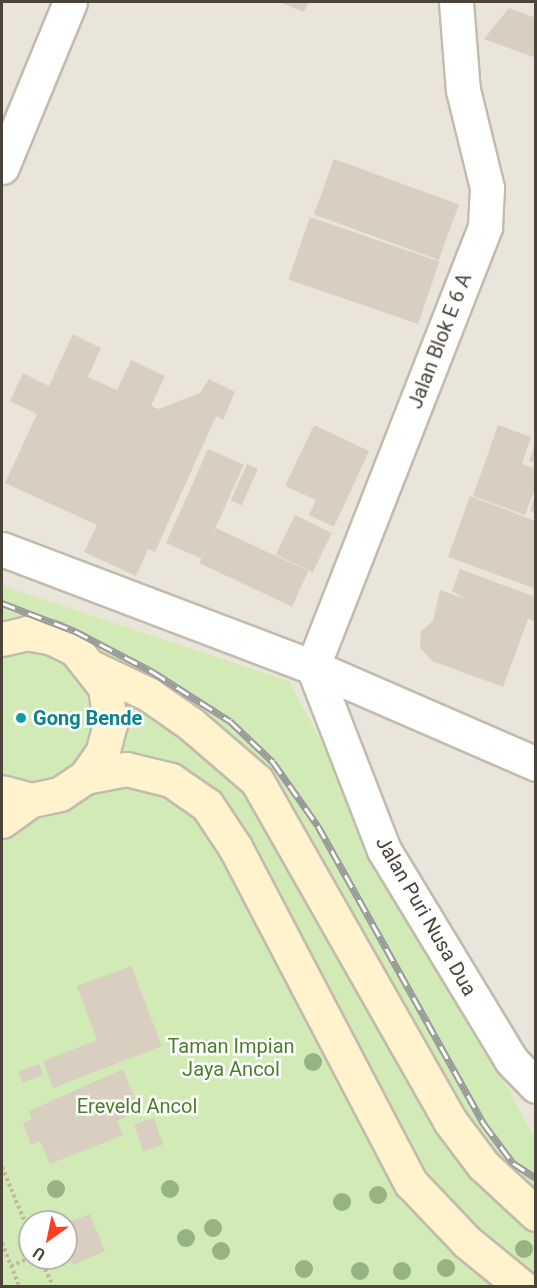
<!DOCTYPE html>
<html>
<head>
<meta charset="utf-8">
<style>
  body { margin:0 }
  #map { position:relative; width:537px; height:1288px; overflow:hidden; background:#f6f3ec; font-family:Roboto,sans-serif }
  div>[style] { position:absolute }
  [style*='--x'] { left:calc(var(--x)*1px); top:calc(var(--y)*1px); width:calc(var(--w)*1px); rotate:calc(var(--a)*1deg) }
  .residential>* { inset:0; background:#eae5da }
  .green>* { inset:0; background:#d2eab5 }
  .building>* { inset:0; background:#d8cfc1; transform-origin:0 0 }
  .path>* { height:4px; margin-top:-2px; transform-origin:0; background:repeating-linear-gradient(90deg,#c4b79f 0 3px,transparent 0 6px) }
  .roads { filter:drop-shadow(2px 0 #c2bbae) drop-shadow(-2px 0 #c2bbae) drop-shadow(0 2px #c2bbae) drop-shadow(0 -2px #c2bbae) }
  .street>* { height:33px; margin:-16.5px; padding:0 16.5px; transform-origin:16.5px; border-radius:16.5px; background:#fff }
  .secondary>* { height:33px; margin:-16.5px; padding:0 16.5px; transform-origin:16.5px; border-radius:16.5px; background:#fff3cd }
  .rail>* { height:7px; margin-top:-3.5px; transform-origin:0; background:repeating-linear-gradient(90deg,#fff 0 14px,#9a9a9a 0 28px); box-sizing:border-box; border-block:2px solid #9a9a9a }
  .trees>* { width:18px; height:18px; margin:-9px; border-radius:50%; background:#97b381 }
  .dots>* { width:16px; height:16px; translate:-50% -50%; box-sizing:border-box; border:3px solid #fff; border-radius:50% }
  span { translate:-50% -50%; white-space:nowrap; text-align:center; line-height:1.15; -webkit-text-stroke:5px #fff; paint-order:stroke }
  .street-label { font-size:20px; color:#4b4439 }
  .culture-label { font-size:20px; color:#0d838f; font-weight:700 }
  .left { translate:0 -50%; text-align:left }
  .park-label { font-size:20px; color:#4a7f2a }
  .frame { position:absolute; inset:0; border:3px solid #4b4439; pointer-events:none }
  .north { position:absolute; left:18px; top:1210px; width:60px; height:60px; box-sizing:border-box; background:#fff; border:2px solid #b7b4b0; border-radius:50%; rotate:213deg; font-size:16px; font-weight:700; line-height:24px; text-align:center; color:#4b4439 }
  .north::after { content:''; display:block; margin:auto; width:21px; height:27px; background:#fc3f1d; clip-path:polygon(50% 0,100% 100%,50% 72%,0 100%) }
</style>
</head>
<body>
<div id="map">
  <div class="residential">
    <i style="clip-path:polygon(2px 2px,535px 2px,535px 1138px,289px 681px,2px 585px)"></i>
  </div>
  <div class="green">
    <i style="clip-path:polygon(evenodd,2px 585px,289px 681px,535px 1138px,536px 1286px,2px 1286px,2px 585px,30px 1222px,66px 1222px,66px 1258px,30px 1258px,30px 1222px)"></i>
  </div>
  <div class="building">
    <i style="clip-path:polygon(280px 2px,309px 2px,304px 12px)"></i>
    <i style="clip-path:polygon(509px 8px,536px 18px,536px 58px,484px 39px)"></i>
    <i style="left:334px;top:159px;width:133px;height:59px;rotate:20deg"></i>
    <i style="left:310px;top:217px;width:137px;height:66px;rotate:19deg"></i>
    <i style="clip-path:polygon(73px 334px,101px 348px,88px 377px,117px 390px,131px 360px,165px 376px,151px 406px,159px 409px,200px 393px,209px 379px,235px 392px,223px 420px,216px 416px,155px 552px,148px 549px,136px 576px,84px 552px,97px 525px,5px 483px,37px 414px,10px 401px,23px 373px,49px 386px)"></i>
    <i style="clip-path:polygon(314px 425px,369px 451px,334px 527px,309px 515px,316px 500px,285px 486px)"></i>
    <i style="clip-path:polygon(498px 425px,531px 437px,522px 464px,536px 469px,536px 486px,525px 515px,473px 496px)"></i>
    <i style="clip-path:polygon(536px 443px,536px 463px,529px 461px)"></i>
    <i style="left:208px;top:449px;width:39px;height:103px;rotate:24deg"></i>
    <i style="left:247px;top:464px;width:12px;height:40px;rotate:24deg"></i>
    <i style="clip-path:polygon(470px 496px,536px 521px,536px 589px,448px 557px)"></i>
    <i style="clip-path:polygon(535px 496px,536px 496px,536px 514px,530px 511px)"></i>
    <i style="left:295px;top:515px;width:41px;height:44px;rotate:26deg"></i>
    <i style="left:216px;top:528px;width:102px;height:39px;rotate:25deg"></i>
    <i style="clip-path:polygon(460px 569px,536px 597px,536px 622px,528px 619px,503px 687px,432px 661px,420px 648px,421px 631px,433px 621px,440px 590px,466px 599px,452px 591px)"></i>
    <i style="clip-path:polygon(131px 966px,162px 1046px,53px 1088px,43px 1061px,97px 1040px,77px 986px)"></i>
    <i style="left:39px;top:1064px;width:12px;height:22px;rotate:70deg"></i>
    <i style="clip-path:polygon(123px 1069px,140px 1112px,117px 1121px,123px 1135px,50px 1164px,40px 1141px,31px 1145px,23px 1123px,32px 1119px,29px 1111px)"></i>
    <i style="left:154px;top:1118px;width:28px;height:21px;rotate:71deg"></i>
    <i style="clip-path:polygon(90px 1214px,105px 1251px,73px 1265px,66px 1248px,66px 1223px)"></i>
  </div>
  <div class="path">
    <i style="--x:2;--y:1167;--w:73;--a:67.3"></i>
    <i style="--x:2;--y:1243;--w:46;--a:68.4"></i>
    <i style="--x:40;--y:1258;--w:31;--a:65"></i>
    <i style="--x:11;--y:1266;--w:21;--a:-23"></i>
  </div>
  <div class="roads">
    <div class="street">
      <i style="--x:456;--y:2;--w:88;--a:85.5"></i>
      <i style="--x:463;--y:90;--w:101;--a:76.2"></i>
      <i style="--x:487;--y:188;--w:39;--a:93"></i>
      <i style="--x:485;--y:227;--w:472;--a:111.4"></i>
      <i style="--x:313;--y:667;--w:196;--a:68.8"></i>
      <i style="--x:384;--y:850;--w:245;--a:58.8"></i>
      <i style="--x:511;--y:1060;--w:36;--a:46"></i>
      <i style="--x:2;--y:167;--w:178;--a:-67.6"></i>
      <i style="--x:2;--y:549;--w:333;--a:20.8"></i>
      <i style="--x:313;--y:667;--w:243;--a:23.5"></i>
    </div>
    <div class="secondary">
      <i style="--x:2;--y:639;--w:26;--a:-13"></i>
      <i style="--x:27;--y:633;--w:25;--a:11"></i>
      <i style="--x:52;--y:638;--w:25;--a:26"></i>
      <i style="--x:75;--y:649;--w:48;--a:51.7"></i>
      <i style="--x:105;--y:687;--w:37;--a:82"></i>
      <i style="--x:110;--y:724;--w:30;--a:105"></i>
      <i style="--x:102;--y:753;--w:29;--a:125"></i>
      <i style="--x:85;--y:777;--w:30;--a:146"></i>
      <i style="--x:60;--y:794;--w:30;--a:168"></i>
      <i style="--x:31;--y:800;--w:30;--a:-165"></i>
      <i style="--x:93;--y:668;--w:61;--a:25.3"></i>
      <i style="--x:148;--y:694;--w:52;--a:34.9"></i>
      <i style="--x:191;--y:724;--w:87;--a:40.8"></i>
      <i style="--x:257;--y:781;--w:391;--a:60.4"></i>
      <i style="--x:450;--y:1121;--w:55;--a:53.1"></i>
      <i style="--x:483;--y:1165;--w:72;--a:42.8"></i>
      <i style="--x:85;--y:777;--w:42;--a:-11"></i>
      <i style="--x:126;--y:769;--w:46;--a:13.7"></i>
      <i style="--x:171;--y:780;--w:44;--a:34.8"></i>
      <i style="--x:207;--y:805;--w:50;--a:56.3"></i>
      <i style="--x:235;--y:847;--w:379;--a:62.4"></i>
      <i style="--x:411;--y:1183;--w:81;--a:46.5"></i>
      <i style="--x:467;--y:1242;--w:70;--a:39.2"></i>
      <i style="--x:2;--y:821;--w:36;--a:-36"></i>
    </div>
  </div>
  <div class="rail">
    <i style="--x:2;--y:603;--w:78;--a:21"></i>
    <i style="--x:75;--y:631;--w:88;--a:27.7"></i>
    <i style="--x:153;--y:672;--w:91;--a:32.5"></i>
    <i style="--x:230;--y:721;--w:59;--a:43.6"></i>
    <i style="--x:273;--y:762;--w:78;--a:54.9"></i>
    <i style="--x:318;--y:826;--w:341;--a:60.9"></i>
    <i style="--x:484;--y:1124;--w:49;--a:53.4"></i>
    <i style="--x:513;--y:1163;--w:27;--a:33"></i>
  </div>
  <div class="trees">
    <i style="left:313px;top:1062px"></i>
    <i style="left:56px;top:1189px"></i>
    <i style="left:170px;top:1189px"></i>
    <i style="left:378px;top:1195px"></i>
    <i style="left:342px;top:1202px"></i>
    <i style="left:213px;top:1228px"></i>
    <i style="left:186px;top:1238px"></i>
    <i style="left:524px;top:1249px"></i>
    <i style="left:221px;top:1251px"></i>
    <i style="left:446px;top:1268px"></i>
    <i style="left:304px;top:1269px"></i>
    <i style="left:360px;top:1271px"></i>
    <i style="left:402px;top:1271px"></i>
  </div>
  <div class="dots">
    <i style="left:21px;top:718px;background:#0f9aa8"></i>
  </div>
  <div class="street-label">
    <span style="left:440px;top:341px;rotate:-69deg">Jalan Blok E 6 A</span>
    <span style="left:426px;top:916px;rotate:60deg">Jalan Puri Nusa Dua</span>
  </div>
  <div class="culture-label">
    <span class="left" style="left:33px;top:718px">Gong Bende</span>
  </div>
  <div class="park-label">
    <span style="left:231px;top:1058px">Taman Impian<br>Jaya Ancol</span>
    <span style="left:137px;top:1106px">Ereveld Ancol</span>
  </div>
  <div class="frame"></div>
  <div class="north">U</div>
</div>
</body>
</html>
